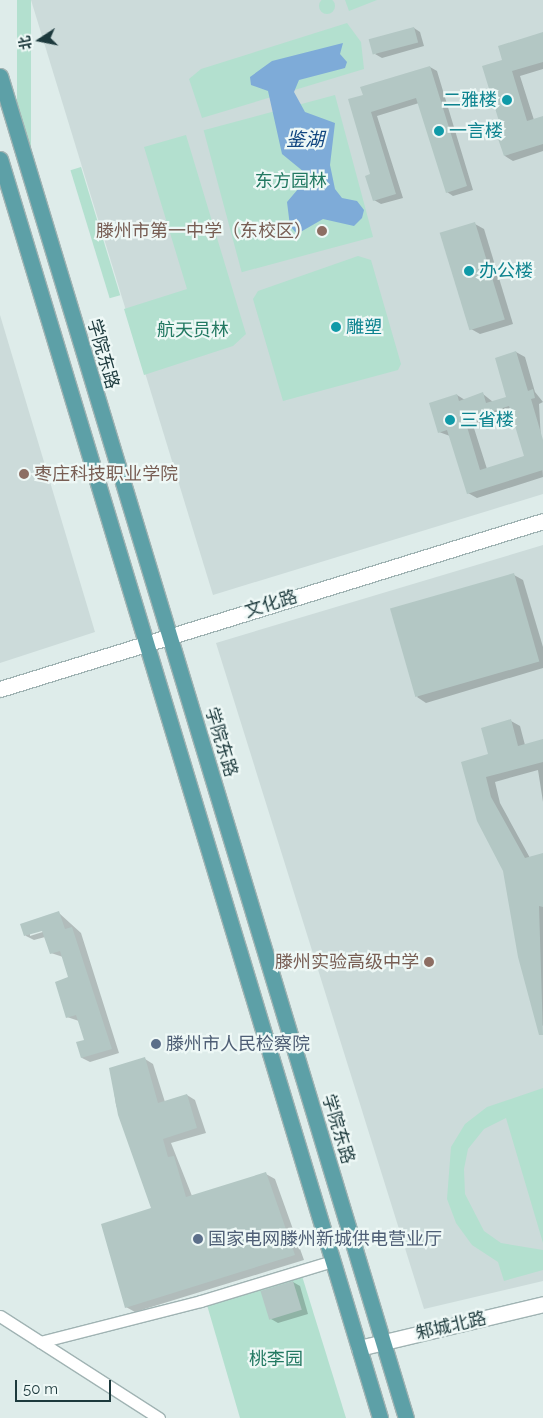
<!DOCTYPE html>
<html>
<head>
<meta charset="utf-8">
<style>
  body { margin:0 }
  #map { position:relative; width:543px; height:1418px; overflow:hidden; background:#deecea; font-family:Raleway,"Noto Sans SC",sans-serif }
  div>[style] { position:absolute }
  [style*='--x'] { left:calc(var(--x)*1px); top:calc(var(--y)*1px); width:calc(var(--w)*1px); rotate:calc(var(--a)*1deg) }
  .built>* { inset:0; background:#ccdbda }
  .green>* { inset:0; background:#b3e0cf; transform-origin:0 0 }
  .round { border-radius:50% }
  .water>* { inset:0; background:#7eabd8 }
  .shadow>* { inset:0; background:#0003 }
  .building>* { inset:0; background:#b3c7c4; transform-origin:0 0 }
  .roads { filter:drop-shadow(1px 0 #a0b3b3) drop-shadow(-1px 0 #a0b3b3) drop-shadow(0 1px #a0b3b3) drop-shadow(0 -1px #a0b3b3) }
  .street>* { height:11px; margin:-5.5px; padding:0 5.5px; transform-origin:5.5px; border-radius:5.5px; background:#fff }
  .secondary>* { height:15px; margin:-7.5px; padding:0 7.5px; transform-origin:7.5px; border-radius:7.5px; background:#fff }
  .primary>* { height:15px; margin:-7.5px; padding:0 7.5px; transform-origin:7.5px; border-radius:7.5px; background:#5da0a7 }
  .dots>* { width:14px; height:14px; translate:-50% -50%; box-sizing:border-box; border:2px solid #eef8f6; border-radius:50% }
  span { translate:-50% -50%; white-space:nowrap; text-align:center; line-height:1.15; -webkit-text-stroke:4.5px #eef8f6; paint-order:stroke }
  .culture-label { font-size:18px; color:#0d838f }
  .right { translate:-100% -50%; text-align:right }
  .left { translate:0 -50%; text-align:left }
  .park-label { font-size:18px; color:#237962 }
  .education-label { font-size:18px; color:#785e54 }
  .street-label { font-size:18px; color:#1d3a3d }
  .service-label { font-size:18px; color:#4e5e75 }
  .water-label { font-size:19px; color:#114680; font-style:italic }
  .north { position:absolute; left:15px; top:15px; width:50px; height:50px; -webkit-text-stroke:4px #eef8f6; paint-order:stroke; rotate:259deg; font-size:14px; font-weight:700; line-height:20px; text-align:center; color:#1d3a3d }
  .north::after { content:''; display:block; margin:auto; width:18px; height:22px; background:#1d3a3d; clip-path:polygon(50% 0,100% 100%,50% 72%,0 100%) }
  .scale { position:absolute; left:15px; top:1380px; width:96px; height:22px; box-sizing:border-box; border:2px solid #1d3a3d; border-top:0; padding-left:6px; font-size:15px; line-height:18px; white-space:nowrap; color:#1d3a3d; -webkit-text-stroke:4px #eef8f6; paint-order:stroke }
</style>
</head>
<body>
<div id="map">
  <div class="built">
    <i style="clip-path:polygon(31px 0,543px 0,543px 494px,213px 595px)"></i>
    <i style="clip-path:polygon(0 315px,95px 632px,0 663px)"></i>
    <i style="clip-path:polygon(543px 545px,543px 1281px,424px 1309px,216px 643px)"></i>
  </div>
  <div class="green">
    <i class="round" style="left:319px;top:-2px;width:16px;height:16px"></i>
    <i style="left:17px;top:0;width:14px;height:156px"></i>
    <i style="clip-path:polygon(345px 0,377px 0,349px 11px)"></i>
    <i style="clip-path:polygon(347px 23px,361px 42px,364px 69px,202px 118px,189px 79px,201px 69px)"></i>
    <i style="left:335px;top:95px;width:147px;height:136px;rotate:75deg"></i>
    <i style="clip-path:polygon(186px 135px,246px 334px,233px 346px,144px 375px,124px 309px,187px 289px,144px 147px)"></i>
    <i style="left:81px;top:167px;width:134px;height:11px;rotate:73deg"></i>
    <i style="clip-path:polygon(358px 256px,371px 260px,401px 364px,398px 370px,283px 401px,253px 299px,258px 291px)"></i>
    <i style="clip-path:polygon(543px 1088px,543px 1243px,506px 1118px,484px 1129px,468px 1149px,464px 1169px,465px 1194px,484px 1231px,501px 1243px,543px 1250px,543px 1270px,504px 1281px,498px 1262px,472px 1245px,456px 1223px,447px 1199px,451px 1147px,465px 1124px,487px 1107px)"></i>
    <i style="clip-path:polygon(302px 1276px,346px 1418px,240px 1418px,207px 1305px)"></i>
  </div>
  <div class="water">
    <i style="clip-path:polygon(343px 43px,340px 54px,347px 62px,345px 68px,299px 80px,294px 92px,305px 112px,335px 123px,330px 165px,335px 189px,342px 198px,357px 201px,364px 210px,362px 218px,354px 226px,323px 219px,297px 234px,290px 226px,287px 202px,304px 182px,304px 172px,282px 154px,268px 91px,251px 85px,250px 77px,272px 61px)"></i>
  </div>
  <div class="shadow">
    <i style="clip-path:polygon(414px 28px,420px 32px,424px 46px,382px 58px,375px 54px)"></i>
    <i style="clip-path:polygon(543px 33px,543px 69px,520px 76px,534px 120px,543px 118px,543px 151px,513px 161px,505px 156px,504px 60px)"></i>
    <i style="clip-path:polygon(430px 67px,437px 71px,473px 190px,453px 196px,447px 192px,419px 103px,377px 116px,403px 198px,381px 204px,374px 200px,364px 95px)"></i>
    <i style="clip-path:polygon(475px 224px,484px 229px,513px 324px,480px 334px,471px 329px)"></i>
    <i style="clip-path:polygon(evenodd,516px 352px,525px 357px,535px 392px,543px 402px,539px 404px,543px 477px,477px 498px,468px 493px,450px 436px,439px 432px,457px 395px,465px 400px,483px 394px,493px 402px,508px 398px,516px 352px,512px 412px,526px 456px,487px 469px,473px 425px,512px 412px)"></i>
    <i style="clip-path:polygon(514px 575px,523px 580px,543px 647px,543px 668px,426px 703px,417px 697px)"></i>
    <i style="clip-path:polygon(511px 721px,520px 726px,525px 745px,543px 740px,543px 802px,538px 770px,495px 782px,500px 803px,530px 858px,543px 854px,543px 1026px,537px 1022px,504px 870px,478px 821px,490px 755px)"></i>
    <i style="clip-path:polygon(evenodd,59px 913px,81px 933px,119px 1053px,90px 1062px,82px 1058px,85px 1040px,79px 1021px,67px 1017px,70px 978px,63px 957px,51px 953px,45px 937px,34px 940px,26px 936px,22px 925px,59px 913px,48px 928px,49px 930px,30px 936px,30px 933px,48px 928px)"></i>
    <i style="clip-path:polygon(145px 1059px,153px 1064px,165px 1102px,187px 1095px,195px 1100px,206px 1133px,171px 1143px,192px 1196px,266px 1174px,275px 1179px,304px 1260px,135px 1312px,126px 1307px,152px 1209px,116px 1105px,111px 1069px)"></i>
    <i style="clip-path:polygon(293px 1282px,300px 1286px,308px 1314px,278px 1323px,271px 1319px)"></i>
  </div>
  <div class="building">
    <i style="left:414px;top:27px;width:16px;height:47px;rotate:75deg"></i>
    <i style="clip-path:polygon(543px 32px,543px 62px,512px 71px,527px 121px,543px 116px,543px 144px,504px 156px,496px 133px,502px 131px,482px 66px,502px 60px,498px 46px)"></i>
    <i style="clip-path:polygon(430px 66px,467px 186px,446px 193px,416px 98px,371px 112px,396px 194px,373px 201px,365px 176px,370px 174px,348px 99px,363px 95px,360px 87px)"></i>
    <i style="left:475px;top:222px;width:102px;height:37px;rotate:73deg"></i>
    <i style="clip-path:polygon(evenodd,516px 351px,528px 391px,533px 389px,535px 398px,531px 399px,543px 440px,543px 470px,467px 494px,447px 430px,438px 433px,429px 403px,457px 394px,459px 401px,483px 392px,486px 403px,506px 397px,495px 358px,516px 351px,509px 406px,524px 456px,480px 470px,465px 420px,509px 406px)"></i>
    <i style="left:514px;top:573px;width:92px;height:129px;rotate:74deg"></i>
    <i style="clip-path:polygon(511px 719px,518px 746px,543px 739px,543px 762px,486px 777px,491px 797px,525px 858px,543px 853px,543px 907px,539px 906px,543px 1035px,539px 1035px,518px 957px,503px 871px,477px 821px,461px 762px,488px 754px,481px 728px)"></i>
    <i style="clip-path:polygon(59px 911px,65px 929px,72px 927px,112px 1049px,81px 1058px,76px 1042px,84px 1040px,76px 1015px,66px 1018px,55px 982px,68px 977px,60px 951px,50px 954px,42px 931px,24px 936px,20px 924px)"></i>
    <i style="clip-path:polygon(145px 1057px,158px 1103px,187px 1094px,197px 1128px,163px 1139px,168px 1157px,174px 1156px,186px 1197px,266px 1172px,295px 1255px,125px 1308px,101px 1224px,151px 1208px,118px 1115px,109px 1068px)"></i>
    <i style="left:293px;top:1281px;width:30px;height:34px;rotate:73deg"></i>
  </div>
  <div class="roads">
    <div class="street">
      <i style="--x:0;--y:1316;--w:189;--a:32.7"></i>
      <i style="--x:40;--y:1342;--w:166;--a:-14.3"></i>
      <i style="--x:201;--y:1301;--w:138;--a:-16.9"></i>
    </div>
    <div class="secondary">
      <i style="--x:0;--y:689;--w:568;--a:-17.19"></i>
      <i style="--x:359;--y:1348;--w:189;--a:-13.4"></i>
    </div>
    <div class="primary">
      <i style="--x:0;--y:76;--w:1402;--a:73.17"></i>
      <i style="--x:0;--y:159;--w:1315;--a:73.2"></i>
    </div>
  </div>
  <div class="dots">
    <i style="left:507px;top:100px;background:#0f9aa8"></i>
    <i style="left:439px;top:131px;background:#0f9aa8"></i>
    <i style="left:322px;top:231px;background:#8d6e63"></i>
    <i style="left:469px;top:271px;background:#0f9aa8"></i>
    <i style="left:336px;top:327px;background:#0f9aa8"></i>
    <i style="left:450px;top:420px;background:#0f9aa8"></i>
    <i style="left:24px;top:474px;background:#8d6e63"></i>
    <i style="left:429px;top:962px;background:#8d6e63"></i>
    <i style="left:156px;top:1044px;background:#5c6f8a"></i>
    <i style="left:198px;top:1239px;background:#5c6f8a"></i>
  </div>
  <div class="culture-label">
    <span class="right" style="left:497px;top:100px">二雅楼</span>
    <span class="left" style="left:449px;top:131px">一言楼</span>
    <span class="left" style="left:479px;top:271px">办公楼</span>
    <span class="left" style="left:346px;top:327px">雕塑</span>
    <span class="left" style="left:460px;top:420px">三省楼</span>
  </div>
  <div class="park-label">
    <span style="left:291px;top:181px">东方园林</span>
    <span style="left:193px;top:330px">航天员林</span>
    <span style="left:276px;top:1359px">桃李园</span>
  </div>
  <div class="education-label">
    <span class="right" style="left:312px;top:231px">滕州市第一中学（东校区）</span>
    <span class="left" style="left:34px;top:474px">枣庄科技职业学院</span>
    <span class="right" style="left:419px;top:962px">滕州实验高级中学</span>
  </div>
  <div class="street-label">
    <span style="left:103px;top:354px;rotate:74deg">学院东路</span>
    <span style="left:271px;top:604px;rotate:-17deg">文化路</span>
    <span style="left:221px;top:742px;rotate:73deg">学院东路</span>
    <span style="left:338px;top:1129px;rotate:73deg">学院东路</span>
    <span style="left:451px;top:1326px;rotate:-13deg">邾城北路</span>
  </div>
  <div class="service-label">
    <span class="left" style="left:166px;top:1044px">滕州市人民检察院</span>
    <span class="left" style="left:208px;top:1239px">国家电网滕州新城供电营业厅</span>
  </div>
  <div class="water-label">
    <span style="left:305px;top:140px">鉴湖</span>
  </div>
  <div class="north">北</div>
  <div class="scale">50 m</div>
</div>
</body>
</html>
